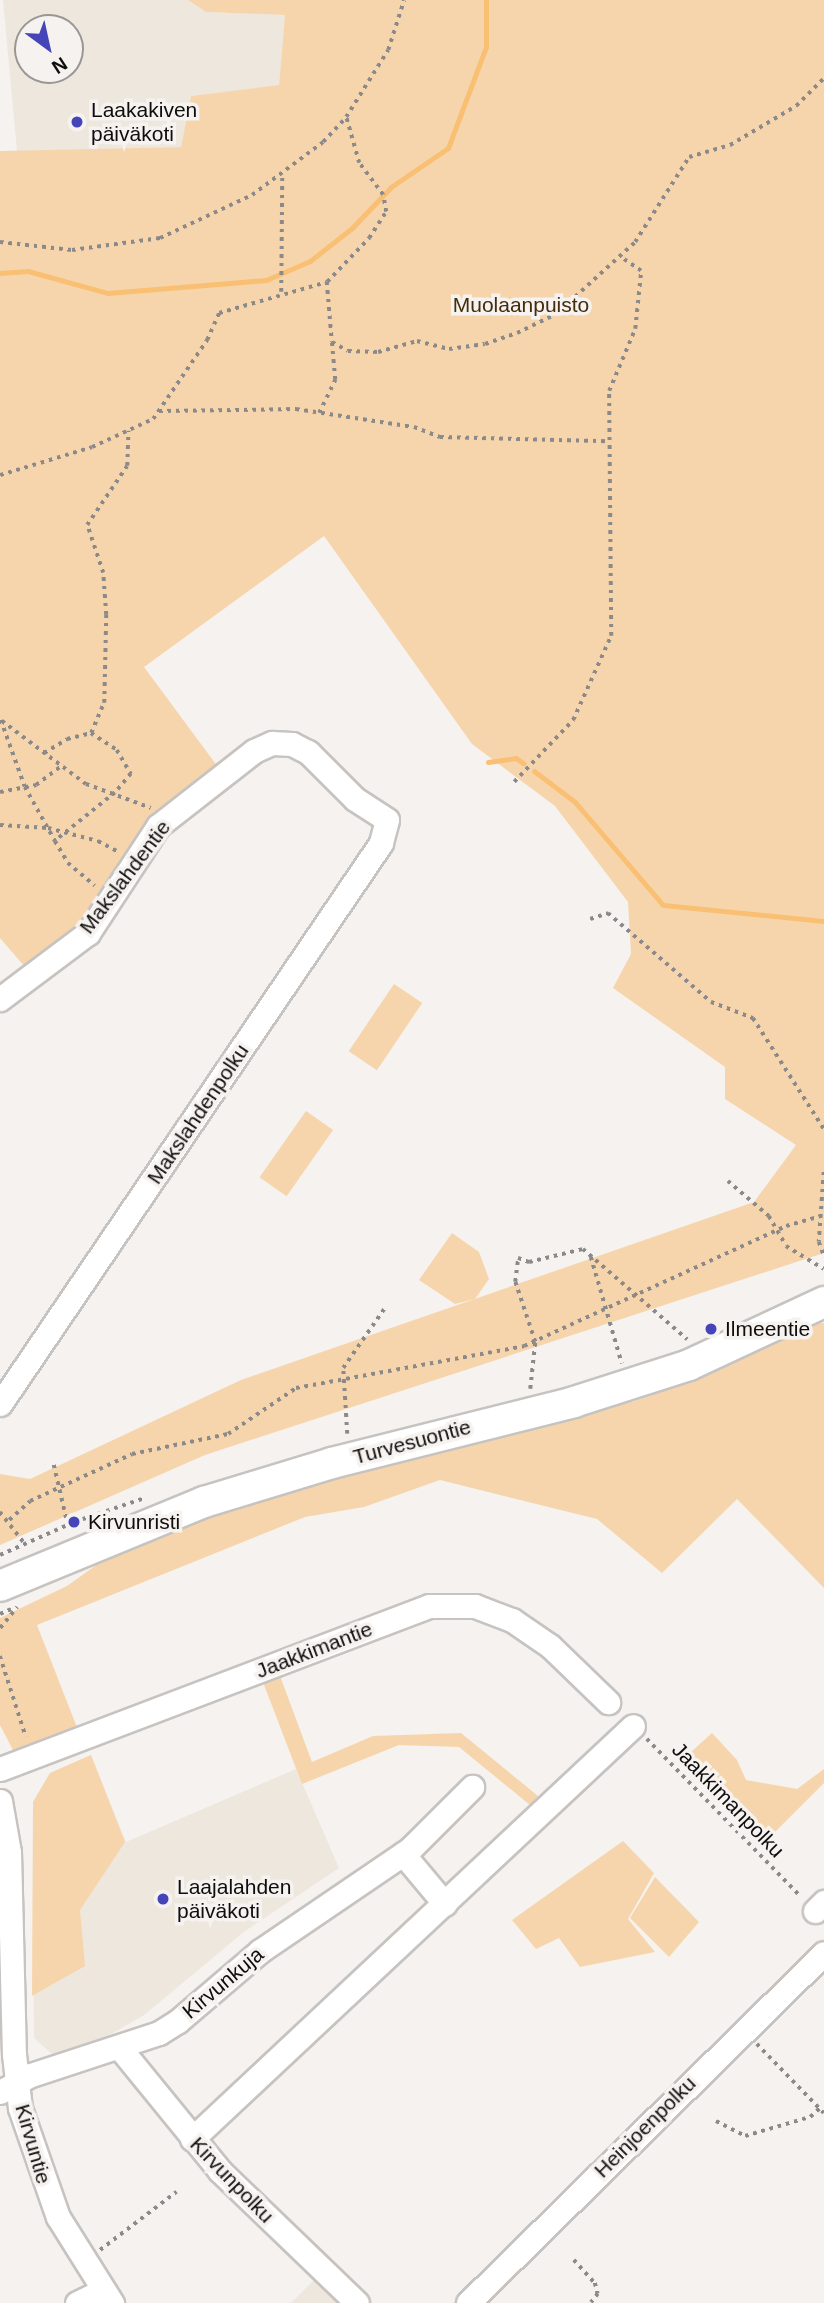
<!DOCTYPE html>
<html>
<head>
<meta charset="utf-8">
<style>
  body { margin:0 }
  #map { position:relative; width:824px; height:2303px; overflow:hidden; background:#f5f2ef; font-family:Helvetica,sans-serif }
  div>[style] { position:absolute }
  [style*='--x'] { left:calc(var(--x)*1px); top:calc(var(--y)*1px); width:calc(var(--w)*1px); rotate:calc(var(--a)*1deg) }
  .built>* { inset:0; background:#ede7dd }
  .green>* { inset:0; background:#f7d5ac; transform-origin:0 0 }
  .stream>* { height:5px; margin:-2.5px; padding:0 2.5px; transform-origin:2.5px; border-radius:2.5px; background:#f9c074 }
  .path>* { height:3.5px; margin-top:-1.75px; transform-origin:0; background:repeating-linear-gradient(90deg,#8c8a88 0 3.5px,transparent 0 8.5px) }
  .roads { filter:drop-shadow(2px 0 #c6c3c0) drop-shadow(-2px 0 #c6c3c0) drop-shadow(0 2px #c6c3c0) drop-shadow(0 -2px #c6c3c0) }
  .minor>* { height:23px; margin:-11.5px; padding:0 11.5px; transform-origin:11.5px; border-radius:11.5px; background:#fff }
  .major>* { height:30px; margin:-15px; padding:0 15px; transform-origin:15px; border-radius:15px; background:#fff }
  .dots>* { width:19px; height:19px; translate:-50% -50%; box-sizing:border-box; border:4px solid #f5f2ef; border-radius:50% }
  span { translate:-50% -50%; white-space:nowrap; text-align:center; line-height:1.15; -webkit-text-stroke:7px #f5f2ef; paint-order:stroke }
  .poi-label { font-size:21px; color:#0f0e0d }
  .left { translate:0 -50%; text-align:left }
  .park-label { font-size:21px; color:#442d0c }
  .street-label { font-size:21px; color:#0f0e0d }
  .north { position:absolute; left:14px; top:14px; width:70px; height:70px; box-sizing:border-box; background:#f5f2ef; border:2px solid #999795; border-radius:50%; rotate:147deg; font-size:19px; font-weight:700; line-height:28px; text-align:center; color:#0f0e0d }
  .north::after { content:''; display:block; margin:auto; width:24px; height:32px; background:#4544b9; clip-path:polygon(50% 0,100% 100%,50% 72%,0 100%) }
</style>
</head>
<body>
<div id="map">
  <div class="built">
    <i style="clip-path:polygon(evenodd,3px 0,188px 0,206px 12px,285px 15px,279px 86px,191px 96px,181px 147px,17px 151px,3px 0,28px 28px,70px 28px,70px 70px,28px 70px,28px 28px)"></i>
    <i style="clip-path:polygon(91px 1755px,126px 1842px,296px 1769px,339px 1868px,245px 1931px,144px 2015px,103px 2039px,52px 2054px,34px 2038px,33px 1802px,50px 1773px)"></i>
    <i style="clip-path:polygon(317px 2277px,342px 2303px,291px 2303px)"></i>
  </div>
  <div class="green">
    <i style="clip-path:polygon(188px 0,824px 0,824px 1253px,205px 1455px,0 1545px,0 1474px,30px 1479px,241px 1380px,754px 1202px,796px 1145px,725px 1099px,725px 1067px,613px 988px,631px 954px,628px 902px,555px 806px,472px 744px,324px 536px,144px 667px,218px 767px,83px 923px,25px 967px,0 938px,0 151px,181px 147px,191px 96px,279px 85px,285px 15px,206px 12px)"></i>
    <i style="left:394px;top:984px;width:34px;height:81px;rotate:34deg"></i>
    <i style="left:306px;top:1111px;width:33px;height:81px;rotate:35deg"></i>
    <i style="clip-path:polygon(452px 1233px,479px 1252px,489px 1279px,475px 1299px,455px 1304px,419px 1280px)"></i>
    <i style="clip-path:polygon(816px 1323px,824px 1323px,824px 1588px,737px 1499px,662px 1573px,597px 1519px,440px 1480px,364px 1507px,305px 1517px,37px 1625px,78px 1730px,16px 1756px,0 1725px,0 1618px,67px 1586px,109px 1556px,266px 1495px,635px 1401px,702px 1377px)"></i>
    <i style="clip-path:polygon(280px 1676px,312px 1762px,373px 1736px,461px 1733px,538px 1796px,530px 1805px,459px 1747px,399px 1745px,302px 1784px,261px 1677px)"></i>
    <i style="clip-path:polygon(712px 1733px,737px 1760px,746px 1780px,797px 1789px,824px 1769px,824px 1783px,761px 1846px,680px 1762px)"></i>
    <i style="clip-path:polygon(91px 1755px,125px 1842px,80px 1910px,85px 1966px,32px 1996px,33px 1802px,50px 1773px)"></i>
    <i style="clip-path:polygon(623px 1841px,654px 1873px,628px 1919px,655px 1952px,580px 1967px,559px 1938px,536px 1949px,512px 1920px)"></i>
    <i style="clip-path:polygon(655px 1877px,699px 1922px,669px 1957px,630px 1918px)"></i>
  </div>
  <div class="stream">
    <i style="--x:0;--y:273;--w:28;--a:-4"></i>
    <i style="--x:28;--y:271;--w:83;--a:15.4"></i>
    <i style="--x:108;--y:293;--w:159;--a:-4.7"></i>
    <i style="--x:266;--y:280;--w:48;--a:-23.4"></i>
    <i style="--x:310;--y:261;--w:53;--a:-38.2"></i>
    <i style="--x:352;--y:228;--w:57;--a:-46.4"></i>
    <i style="--x:391;--y:187;--w:69;--a:-34.4"></i>
    <i style="--x:448;--y:148;--w:108;--a:-69.4"></i>
    <i style="--x:486;--y:47;--w:47;--a:-90"></i>
    <i style="--x:488;--y:762;--w:28;--a:-8"></i>
    <i style="--x:516;--y:758;--w:9;--a:36"></i>
    <i style="--x:534;--y:771;--w:51;--a:37.1"></i>
    <i style="--x:575;--y:802;--w:135;--a:49.5"></i>
    <i style="--x:663;--y:905;--w:162;--a:5.7"></i>
  </div>
  <div class="path">
    <i style="--x:0;--y:242;--w:72;--a:6.3"></i>
    <i style="--x:72;--y:250;--w:89;--a:-7.8"></i>
    <i style="--x:160;--y:238;--w:102;--a:-25.1"></i>
    <i style="--x:252;--y:195;--w:89;--a:-36.7"></i>
    <i style="--x:323;--y:142;--w:34;--a:-47"></i>
    <i style="--x:346;--y:117;--w:79;--a:-57.9"></i>
    <i style="--x:388;--y:50;--w:52;--a:-72.3"></i>
    <i style="--x:327;--y:282;--w:60;--a:85.2"></i>
    <i style="--x:332;--y:342;--w:18;--a:29"></i>
    <i style="--x:348;--y:351;--w:30;--a:2"></i>
    <i style="--x:378;--y:352;--w:41;--a:-15.8"></i>
    <i style="--x:417;--y:341;--w:33;--a:14"></i>
    <i style="--x:449;--y:349;--w:36;--a:-8"></i>
    <i style="--x:485;--y:344;--w:34;--a:-19"></i>
    <i style="--x:517;--y:333;--w:43;--a:-26"></i>
    <i style="--x:556;--y:314;--w:107;--a:-42.3"></i>
    <i style="--x:635;--y:242;--w:101;--a:-57.6"></i>
    <i style="--x:689;--y:157;--w:43;--a:-16.3"></i>
    <i style="--x:730;--y:145;--w:77;--a:-30.6"></i>
    <i style="--x:796;--y:106;--w:40;--a:-45"></i>
    <i style="--x:281;--y:292;--w:118;--a:-89.5"></i>
    <i style="--x:159;--y:411;--w:137;--a:-0.8"></i>
    <i style="--x:296;--y:409;--w:119;--a:8.7"></i>
    <i style="--x:414;--y:427;--w:28;--a:21"></i>
    <i style="--x:440;--y:437;--w:169;--a:1.4"></i>
    <i style="--x:319;--y:413;--w:37;--a:-64"></i>
    <i style="--x:335;--y:380;--w:38;--a:-95"></i>
    <i style="--x:0;--y:475;--w:96;--a:-16.9"></i>
    <i style="--x:92;--y:447;--w:67;--a:-24.7"></i>
    <i style="--x:153;--y:419;--w:96;--a:-55.6"></i>
    <i style="--x:207;--y:340;--w:30;--a:-66"></i>
    <i style="--x:219;--y:313;--w:112;--a:-16"></i>
    <i style="--x:327;--y:282;--w:61;--a:-46.3"></i>
    <i style="--x:369;--y:238;--w:31;--a:-57"></i>
    <i style="--x:386;--y:212;--w:17;--a:-100"></i>
    <i style="--x:383;--y:195;--w:40;--a:-127"></i>
    <i style="--x:359;--y:163;--w:48;--a:-105.8"></i>
    <i style="--x:1;--y:720;--w:71;--a:70.3"></i>
    <i style="--x:25;--y:787;--w:62;--a:60.9"></i>
    <i style="--x:55;--y:841;--w:26;--a:59"></i>
    <i style="--x:68;--y:863;--w:35;--a:40"></i>
    <i style="--x:2;--y:721;--w:105;--a:36.9"></i>
    <i style="--x:86;--y:784;--w:69;--a:20.3"></i>
    <i style="--x:91;--y:733;--w:33;--a:-67"></i>
    <i style="--x:104;--y:703;--w:88;--a:-88.7"></i>
    <i style="--x:106;--y:615;--w:42;--a:-94.1"></i>
    <i style="--x:103;--y:573;--w:51;--a:-108.4"></i>
    <i style="--x:87;--y:525;--w:71;--a:-55.9"></i>
    <i style="--x:127;--y:466;--w:35;--a:-88"></i>
    <i style="--x:44;--y:753;--w:27;--a:-31"></i>
    <i style="--x:67;--y:739;--w:25;--a:-14"></i>
    <i style="--x:91;--y:733;--w:31;--a:33"></i>
    <i style="--x:117;--y:750;--w:28;--a:60"></i>
    <i style="--x:131;--y:774;--w:25;--a:130"></i>
    <i style="--x:115;--y:793;--w:77;--a:141.3"></i>
    <i style="--x:514;--y:782;--w:86;--a:-46.4"></i>
    <i style="--x:573;--y:720;--w:92;--a:-65.7"></i>
    <i style="--x:611;--y:636;--w:245;--a:-90.5"></i>
    <i style="--x:609;--y:391;--w:67;--a:-67.2"></i>
    <i style="--x:635;--y:329;--w:58;--a:-84.1"></i>
    <i style="--x:641;--y:271;--w:25;--a:-146"></i>
    <i style="--x:0;--y:792;--w:37;--a:-11"></i>
    <i style="--x:36;--y:785;--w:34;--a:-37"></i>
    <i style="--x:0;--y:825;--w:48;--a:3.6"></i>
    <i style="--x:48;--y:828;--w:52;--a:14.6"></i>
    <i style="--x:98;--y:841;--w:24;--a:28"></i>
    <i style="--x:590;--y:919;--w:19;--a:-18"></i>
    <i style="--x:608;--y:913;--w:136;--a:40.8"></i>
    <i style="--x:711;--y:1002;--w:45;--a:20.9"></i>
    <i style="--x:753;--y:1018;--w:132;--a:57.4"></i>
    <i style="--x:824;--y:1172;--w:70;--a:94.1"></i>
    <i style="--x:819;--y:1242;--w:15;--a:70"></i>
    <i style="--x:728;--y:1181;--w:54;--a:40.5"></i>
    <i style="--x:769;--y:1216;--w:34;--a:60"></i>
    <i style="--x:786;--y:1246;--w:44;--a:31.2"></i>
    <i style="--x:591;--y:1257;--w:111;--a:73.8"></i>
    <i style="--x:530;--y:1389;--w:47;--a:-83.9"></i>
    <i style="--x:535;--y:1342;--w:63;--a:-108.4"></i>
    <i style="--x:515;--y:1282;--w:24;--a:-83"></i>
    <i style="--x:518;--y:1258;--w:12;--a:20"></i>
    <i style="--x:529;--y:1262;--w:56;--a:-13.5"></i>
    <i style="--x:583;--y:1249;--w:138;--a:40.9"></i>
    <i style="--x:347;--y:1434;--w:66;--a:-93.5"></i>
    <i style="--x:343;--y:1368;--w:72;--a:-55.2"></i>
    <i style="--x:54;--y:1465;--w:62;--a:76.9"></i>
    <i style="--x:0;--y:1512;--w:41;--a:52"></i>
    <i style="--x:9;--y:1520;--w:28;--a:-42"></i>
    <i style="--x:30;--y:1501;--w:112;--a:-24.7"></i>
    <i style="--x:132;--y:1454;--w:98;--a:-11.8"></i>
    <i style="--x:228;--y:1434;--w:82;--a:-34.1"></i>
    <i style="--x:296;--y:1388;--w:232;--a:-10.4"></i>
    <i style="--x:524;--y:1346;--w:288;--a:-24.6"></i>
    <i style="--x:786;--y:1226;--w:35;--a:-16"></i>
    <i style="--x:0;--y:1555;--w:81;--a:-24"></i>
    <i style="--x:74;--y:1522;--w:75;--a:-18.7"></i>
    <i style="--x:0;--y:1614;--w:12;--a:-24"></i>
    <i style="--x:0;--y:1628;--w:27;--a:-51"></i>
    <i style="--x:0;--y:1656;--w:85;--a:72.2"></i>
    <i style="--x:647;--y:1739;--w:219;--a:45.7"></i>
    <i style="--x:757;--y:2044;--w:96;--a:45.8"></i>
    <i style="--x:716;--y:2121;--w:33;--a:27"></i>
    <i style="--x:745;--y:2136;--w:68;--a:-16.3"></i>
    <i style="--x:810;--y:2117;--w:13;--a:-42"></i>
    <i style="--x:100;--y:2250;--w:96;--a:-37.3"></i>
    <i style="--x:574;--y:2260;--w:31;--a:48"></i>
    <i style="--x:595;--y:2283;--w:11;--a:75"></i>
    <i style="--x:598;--y:2294;--w:11;--a:128"></i>
  </div>
  <div class="roads">
    <div class="minor">
      <i style="--x:0;--y:999;--w:110;--a:-36.9"></i>
      <i style="--x:88;--y:933;--w:128;--a:-56.8"></i>
      <i style="--x:158;--y:826;--w:122;--a:-38"></i>
      <i style="--x:254;--y:751;--w:20;--a:-24"></i>
      <i style="--x:272;--y:743;--w:20;--a:3"></i>
      <i style="--x:292;--y:744;--w:18;--a:27"></i>
      <i style="--x:308;--y:752;--w:66;--a:45"></i>
      <i style="--x:355;--y:799;--w:38;--a:33"></i>
      <i style="--x:387;--y:820;--w:24;--a:105"></i>
      <i style="--x:381;--y:843;--w:678;--a:124.18"></i>
      <i style="--x:0;--y:1769;--w:459;--a:-20.8"></i>
      <i style="--x:429;--y:1606;--w:46;--a:0"></i>
      <i style="--x:475;--y:1606;--w:40;--a:21"></i>
      <i style="--x:512;--y:1620;--w:46;--a:34.4"></i>
      <i style="--x:550;--y:1646;--w:81;--a:44"></i>
      <i style="--x:0;--y:1801;--w:52;--a:80"></i>
      <i style="--x:9;--y:1852;--w:202;--a:88.6"></i>
      <i style="--x:14;--y:2054;--w:54;--a:83.7"></i>
      <i style="--x:20;--y:2108;--w:115;--a:70.8"></i>
      <i style="--x:58;--y:2217;--w:102;--a:57.9"></i>
      <i style="--x:403;--y:1854;--w:65;--a:50"></i>
      <i style="--x:815;--y:1911;--w:13;--a:-45"></i>
      <i style="--x:119;--y:2047;--w:160;--a:50.8"></i>
      <i style="--x:220;--y:2171;--w:190;--a:43.9"></i>
      <i style="--x:0;--y:2092;--w:35;--a:-29"></i>
      <i style="--x:31;--y:2075;--w:135;--a:-18.2"></i>
      <i style="--x:159;--y:2033;--w:22;--a:-32"></i>
      <i style="--x:178;--y:2021;--w:108;--a:-40.5"></i>
      <i style="--x:260;--y:1951;--w:181;--a:-34.2"></i>
      <i style="--x:410;--y:1849;--w:88;--a:-45"></i>
      <i style="--x:192;--y:2139;--w:604;--a:-43.12"></i>
      <i style="--x:77;--y:2303;--w:28;--a:-26"></i>
      <i style="--x:468;--y:2303;--w:499;--a:-44.5"></i>
    </div>
    <div class="major">
      <i style="--x:0;--y:1586;--w:221;--a:-22.4"></i>
      <i style="--x:204;--y:1502;--w:134;--a:-16.9"></i>
      <i style="--x:332;--y:1463;--w:250;--a:-14.1"></i>
      <i style="--x:574;--y:1402;--w:121;--a:-17.8"></i>
      <i style="--x:689;--y:1365;--w:149;--a:-25"></i>
    </div>
  </div>
  <div class="dots">
    <i style="left:77px;top:122px;background:#4544b9"></i>
    <i style="left:711px;top:1329px;background:#4544b9"></i>
    <i style="left:74px;top:1522px;background:#4544b9"></i>
    <i style="left:163px;top:1899px;background:#4544b9"></i>
  </div>
  <div class="poi-label">
    <span class="left" style="left:91px;top:122px">Laakakiven<br>päiväkoti</span>
    <span class="left" style="left:725px;top:1329px">Ilmeentie</span>
    <span class="left" style="left:88px;top:1522px">Kirvunristi</span>
    <span class="left" style="left:177px;top:1899px">Laajalahden<br>päiväkoti</span>
  </div>
  <div class="park-label">
    <span style="left:521px;top:305px">Muolaanpuisto</span>
  </div>
  <div class="street-label">
    <span style="left:125px;top:877px;rotate:-53deg">Makslahdentie</span>
    <span style="left:198px;top:1114px;rotate:-56deg">Makslahdenpolku</span>
    <span style="left:412px;top:1442px;rotate:-15deg">Turvesuontie</span>
    <span style="left:314px;top:1650px;rotate:-21deg">Jaakkimantie</span>
    <span style="left:728px;top:1800px;rotate:46deg">Jaakkimanpolku</span>
    <span style="left:223px;top:1983px;rotate:-40deg">Kirvunkuja</span>
    <span style="left:645px;top:2127px;rotate:-45deg">Heinjoenpolku</span>
    <span style="left:33px;top:2144px;rotate:74deg">Kirvuntie</span>
    <span style="left:232px;top:2180px;rotate:46deg">Kirvunpolku</span>
  </div>
  <div class="north">N</div>
</div>
</body>
</html>
